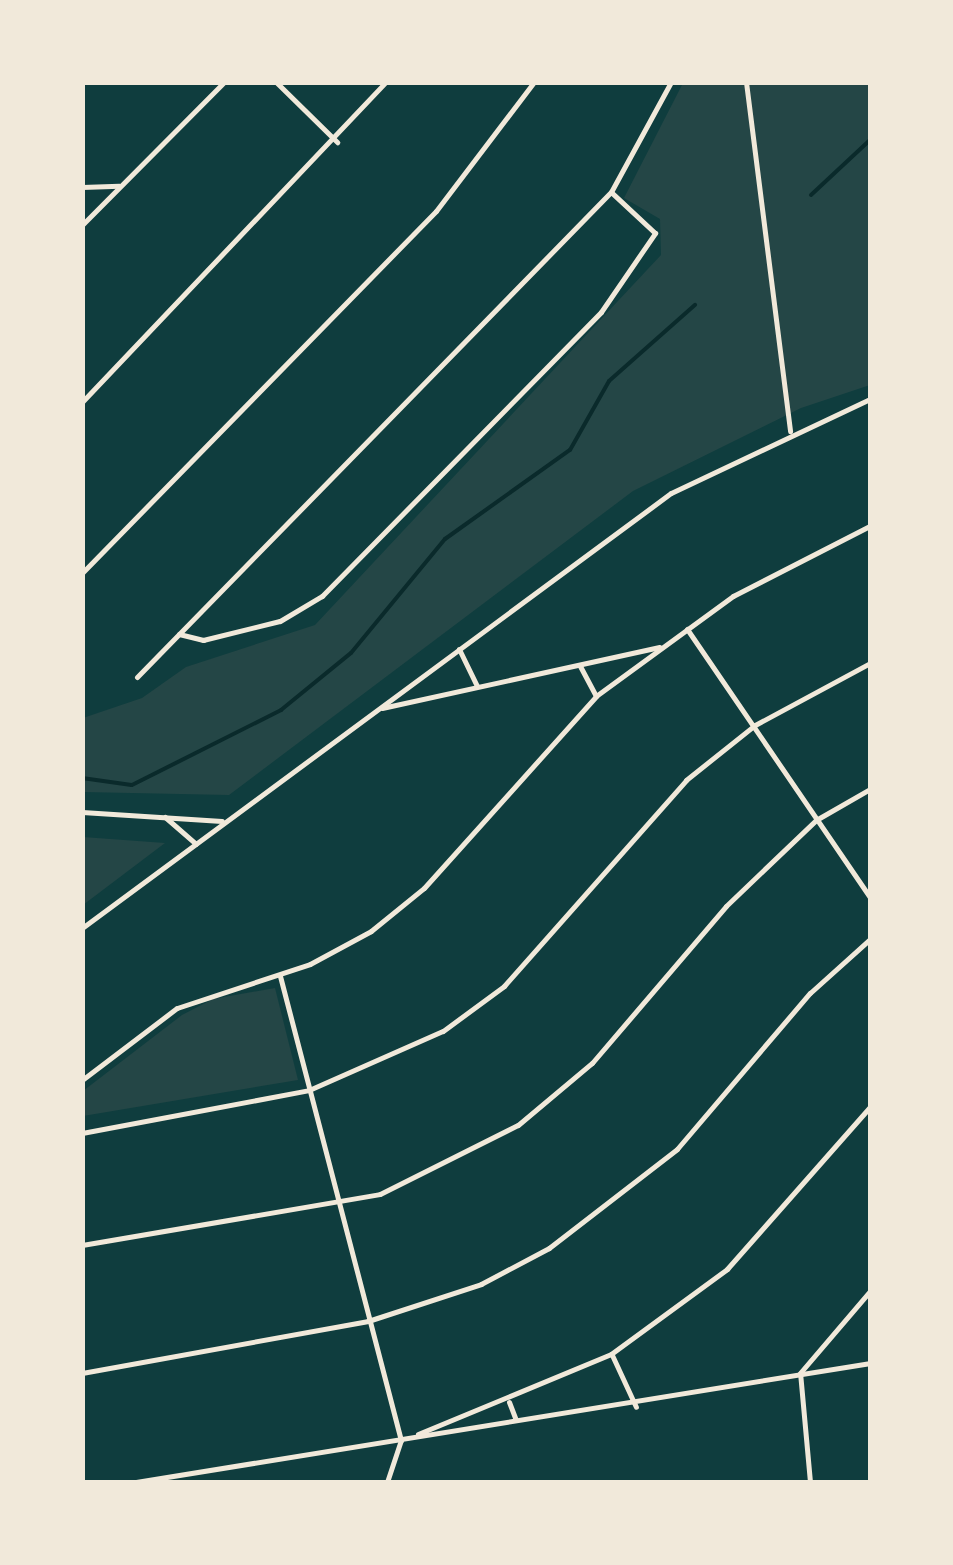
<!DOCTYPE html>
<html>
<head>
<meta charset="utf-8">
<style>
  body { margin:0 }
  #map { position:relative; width:953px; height:1565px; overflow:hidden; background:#0f3d3e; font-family:"Archivo Narrow",sans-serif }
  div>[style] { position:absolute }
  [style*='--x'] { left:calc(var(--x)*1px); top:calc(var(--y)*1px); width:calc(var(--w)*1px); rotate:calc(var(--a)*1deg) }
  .green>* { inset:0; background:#244646 }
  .stream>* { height:4px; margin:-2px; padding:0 2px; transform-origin:2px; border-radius:2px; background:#0a2a2b }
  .minor>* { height:5px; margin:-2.5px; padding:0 2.5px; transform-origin:2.5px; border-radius:2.5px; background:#f1e9da }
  span { translate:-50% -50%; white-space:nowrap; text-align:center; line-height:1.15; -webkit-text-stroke:10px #f1e9da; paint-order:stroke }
  .frame { position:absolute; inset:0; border:85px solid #f1e9da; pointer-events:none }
</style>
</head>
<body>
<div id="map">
  <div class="green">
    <i style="clip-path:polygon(683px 83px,870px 83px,870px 385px,801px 408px,633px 491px,229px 795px,83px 792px,83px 718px,142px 698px,186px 667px,315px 625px,661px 255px,660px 219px,624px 198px)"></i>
    <i style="clip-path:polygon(83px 837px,165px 843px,83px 905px)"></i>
    <i style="clip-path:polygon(275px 988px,298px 1080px,83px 1116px,83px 1091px,182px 1015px,213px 999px)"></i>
  </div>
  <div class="stream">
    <i style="--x:811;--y:195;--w:81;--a:-43"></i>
    <i style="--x:82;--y:778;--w:50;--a:8"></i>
    <i style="--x:132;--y:785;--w:167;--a:-26.7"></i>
    <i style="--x:281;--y:710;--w:90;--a:-39.2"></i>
    <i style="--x:351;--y:653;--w:148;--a:-50.5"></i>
    <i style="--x:445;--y:539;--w:153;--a:-35.5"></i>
    <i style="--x:570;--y:450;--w:79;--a:-60.5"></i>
    <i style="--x:609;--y:381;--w:115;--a:-41.5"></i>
  </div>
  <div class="minor">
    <i style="--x:276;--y:82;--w:86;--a:44.5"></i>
    <i style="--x:746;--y:82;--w:352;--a:82.8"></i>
    <i style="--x:82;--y:187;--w:37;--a:-2"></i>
    <i style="--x:82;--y:225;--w:202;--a:-45.2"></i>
    <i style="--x:82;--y:402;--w:441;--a:-46.5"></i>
    <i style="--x:82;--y:573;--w:506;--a:-45.64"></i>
    <i style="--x:436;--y:211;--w:162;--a:-52.8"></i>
    <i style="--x:687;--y:629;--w:325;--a:55.7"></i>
    <i style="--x:179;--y:634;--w:25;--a:14"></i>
    <i style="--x:203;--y:640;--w:79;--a:-13.9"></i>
    <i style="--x:280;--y:621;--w:49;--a:-30.8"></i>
    <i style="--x:322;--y:596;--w:398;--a:-45.5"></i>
    <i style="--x:601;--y:312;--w:96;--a:-55.6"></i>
    <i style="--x:655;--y:233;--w:60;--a:-137"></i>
    <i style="--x:459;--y:649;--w:41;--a:64.1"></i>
    <i style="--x:580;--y:666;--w:34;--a:62"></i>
    <i style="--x:137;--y:677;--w:678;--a:-45.66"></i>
    <i style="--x:611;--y:192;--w:125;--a:-61.4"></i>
    <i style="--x:382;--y:708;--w:284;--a:-12.4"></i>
    <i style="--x:82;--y:812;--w:140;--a:3.7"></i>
    <i style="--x:165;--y:817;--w:41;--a:41.1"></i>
    <i style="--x:82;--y:928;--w:732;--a:-36.45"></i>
    <i style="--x:671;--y:493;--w:220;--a:-25.3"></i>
    <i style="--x:280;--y:976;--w:480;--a:75.4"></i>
    <i style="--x:82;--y:1080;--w:119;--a:-37.2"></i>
    <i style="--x:177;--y:1008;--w:140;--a:-18.3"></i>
    <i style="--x:310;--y:964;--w:69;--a:-28.4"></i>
    <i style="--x:371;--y:931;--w:68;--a:-39.1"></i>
    <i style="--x:424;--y:888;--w:258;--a:-48.1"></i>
    <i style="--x:596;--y:696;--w:170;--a:-36.1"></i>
    <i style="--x:733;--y:596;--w:154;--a:-27.1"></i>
    <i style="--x:82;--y:1133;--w:231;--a:-10.7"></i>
    <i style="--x:309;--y:1090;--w:146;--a:-23.8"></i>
    <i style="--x:443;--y:1031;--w:76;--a:-36.4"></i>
    <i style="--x:504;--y:986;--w:275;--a:-48.5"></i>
    <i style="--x:686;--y:780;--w:88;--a:-38.6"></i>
    <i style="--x:755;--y:725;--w:131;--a:-28.3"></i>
    <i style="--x:82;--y:1245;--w:302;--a:-9.7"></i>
    <i style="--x:380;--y:1194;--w:154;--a:-26.6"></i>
    <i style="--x:518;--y:1125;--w:97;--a:-40"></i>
    <i style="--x:592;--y:1063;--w:206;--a:-49.5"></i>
    <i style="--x:726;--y:906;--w:124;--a:-43.7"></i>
    <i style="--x:816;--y:820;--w:62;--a:-29.9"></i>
    <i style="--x:612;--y:1355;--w:57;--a:65.2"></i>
    <i style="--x:82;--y:1373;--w:291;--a:-10.3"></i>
    <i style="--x:368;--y:1321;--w:119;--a:-18.1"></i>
    <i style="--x:481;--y:1284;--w:77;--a:-27.9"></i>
    <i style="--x:549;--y:1248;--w:162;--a:-37.7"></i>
    <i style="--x:677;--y:1149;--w:205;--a:-49.6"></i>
    <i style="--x:810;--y:993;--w:81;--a:-42"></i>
    <i style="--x:509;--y:1402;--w:19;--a:69"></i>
    <i style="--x:418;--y:1434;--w:209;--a:-22.5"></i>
    <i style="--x:611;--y:1354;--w:144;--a:-36.2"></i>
    <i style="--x:727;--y:1269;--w:216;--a:-48.6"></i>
    <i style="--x:136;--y:1482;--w:744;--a:-9.21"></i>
    <i style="--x:387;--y:1482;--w:44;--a:-71.6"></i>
    <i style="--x:810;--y:1482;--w:109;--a:-95.2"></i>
    <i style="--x:800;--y:1373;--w:108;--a:-49.5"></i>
  </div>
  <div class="frame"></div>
</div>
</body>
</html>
